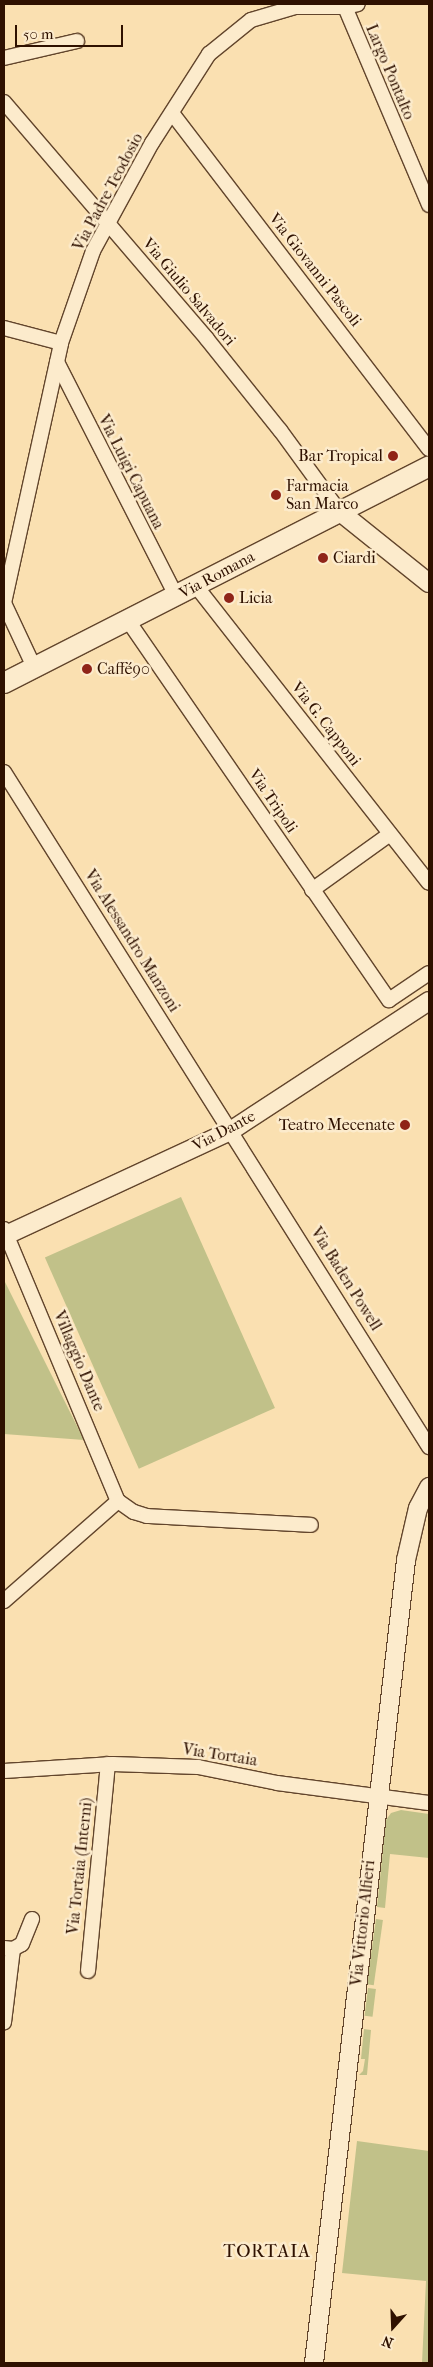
<!DOCTYPE html>
<html>
<head>
<meta charset="utf-8">
<style>
  body { margin:0 }
  #map { position:relative; width:433px; height:2367px; overflow:hidden; background:#fae0b1; font-family:"IM FELL French Canon",serif }
  div>[style] { position:absolute }
  [style*='--x'] { left:calc(var(--x)*1px); top:calc(var(--y)*1px); width:calc(var(--w)*1px); rotate:calc(var(--a)*1deg) }
  .green>* { inset:0; background:#c1c189; transform-origin:0 0 }
  .roads { filter:drop-shadow(1px 0 #62452c) drop-shadow(-1px 0 #62452c) drop-shadow(0 1px #62452c) drop-shadow(0 -1px #62452c) }
  .minor>* { height:14px; margin:-7px; padding:0 7px; transform-origin:7px; border-radius:7px; background:#fcebcc }
  .tertiary>* { height:18px; margin:-9px; padding:0 9px; transform-origin:9px; border-radius:9px; background:#fcebcc }
  .secondary>* { height:20px; margin:-10px; padding:0 10px; transform-origin:10px; border-radius:10px; background:#fcebcc }
  .dots>* { width:14px; height:14px; translate:-50% -50%; box-sizing:border-box; border:2px solid #fcebcc; border-radius:50% }
  span { translate:-50% -50%; white-space:nowrap; text-align:center; line-height:1.15; -webkit-text-stroke:5px #fcebcc; paint-order:stroke }
  .street-label { font-size:16px; color:#2f1100 }
  .poi-label { font-size:16px; color:#2f1100 }
  .right { translate:-100% -50%; text-align:right }
  .left { translate:0 -50%; text-align:left }
  .neighbourhood-label { font-size:18px; color:#2f1100; letter-spacing:1px }
  .frame { position:absolute; inset:0; border:5px solid #2f1100; pointer-events:none }
  .north { position:absolute; left:368px; top:2302px; width:50px; height:50px; -webkit-text-stroke:4px #fcebcc; paint-order:stroke; rotate:200deg; font-size:14px; font-weight:700; line-height:20px; text-align:center; color:#2f1100 }
  .north::after { content:''; display:block; margin:auto; width:18px; height:22px; background:#2f1100; clip-path:polygon(50% 0,100% 100%,50% 72%,0 100%) }
  .scale { position:absolute; left:15px; top:25px; width:108px; height:22px; box-sizing:border-box; border:2px solid #2f1100; border-top:0; padding-left:6px; font-size:15px; line-height:18px; white-space:nowrap; color:#2f1100; -webkit-text-stroke:4px #fcebcc; paint-order:stroke }
</style>
</head>
<body>
<div id="map">
  <div class="green">
    <i style="left:181px;top:1197px;width:231px;height:149px;rotate:66deg"></i>
    <i style="clip-path:polygon(4px 1280px,84px 1440px,4px 1434px)"></i>
    <i style="clip-path:polygon(401px 1810px,429px 1814px,429px 1858px,390px 1854px,385px 1908px,377px 1907px,386px 1820px,391px 1813px)"></i>
    <i style="left:376px;top:1919px;width:7px;height:66px;rotate:8deg"></i>
    <i style="left:368px;top:1988px;width:8px;height:28px;rotate:7deg"></i>
    <i style="clip-path:polygon(364px 2029px,371px 2030px,367px 2075px,359px 2075px,363px 2071px,365px 2059px,361px 2059px)"></i>
    <i style="clip-path:polygon(357px 2141px,429px 2151px,429px 2363px,422px 2363px,426px 2281px,342px 2273px)"></i>
  </div>
  <div class="roads">
    <div class="minor">
      <i style="--x:345;--y:7;--w:215;--a:67"></i>
      <i style="--x:4;--y:58;--w:75;--a:-13.1"></i>
      <i style="--x:4;--y:102;--w:312;--a:49.4"></i>
      <i style="--x:207;--y:339;--w:117;--a:51.3"></i>
      <i style="--x:280;--y:430;--w:100;--a:53.9"></i>
      <i style="--x:172;--y:113;--w:423;--a:52.6"></i>
      <i style="--x:4;--y:328;--w:59;--a:14.7"></i>
      <i style="--x:57;--y:362;--w:263;--a:63"></i>
      <i style="--x:196;--y:586;--w:377;--a:51.9"></i>
      <i style="--x:4;--y:603;--w:266;--a:-77.6"></i>
      <i style="--x:61;--y:343;--w:97;--a:-70.8"></i>
      <i style="--x:93;--y:251;--w:123;--a:-61.4"></i>
      <i style="--x:152;--y:143;--w:106;--a:-57.4"></i>
      <i style="--x:209;--y:54;--w:54;--a:-39"></i>
      <i style="--x:251;--y:20;--w:46;--a:-16.5"></i>
      <i style="--x:295;--y:7;--w:50;--a:0"></i>
      <i style="--x:345;--y:7;--w:13;--a:-13"></i>
      <i style="--x:4;--y:603;--w:71;--a:64.9"></i>
      <i style="--x:129;--y:622;--w:459;--a:55.5"></i>
      <i style="--x:389;--y:1000;--w:48;--a:-34"></i>
      <i style="--x:4;--y:772;--w:798;--a:57.8"></i>
      <i style="--x:312;--y:890;--w:96;--a:-35.7"></i>
      <i style="--x:4;--y:1229;--w:295;--a:67.3"></i>
      <i style="--x:118;--y:1501;--w:152;--a:138.7"></i>
      <i style="--x:118;--y:1501;--w:19;--a:35"></i>
      <i style="--x:134;--y:1512;--w:14;--a:17"></i>
      <i style="--x:147;--y:1516;--w:164;--a:3.1"></i>
      <i style="--x:4;--y:1771;--w:109;--a:-3.7"></i>
      <i style="--x:113;--y:1764;--w:85;--a:2"></i>
      <i style="--x:198;--y:1767;--w:81;--a:11.4"></i>
      <i style="--x:277;--y:1783;--w:153;--a:7.5"></i>
      <i style="--x:4;--y:1948;--w:9;--a:6"></i>
      <i style="--x:13;--y:1949;--w:74;--a:97"></i>
      <i style="--x:13;--y:1949;--w:10;--a:-29"></i>
      <i style="--x:22;--y:1944;--w:27;--a:-68"></i>
      <i style="--x:88;--y:1971;--w:208;--a:-84.5"></i>
    </div>
    <div class="tertiary">
      <i style="--x:339;--y:511;--w:115;--a:38.7"></i>
      <i style="--x:4;--y:1236;--w:251;--a:-24.9"></i>
      <i style="--x:232;--y:1130;--w:235;--a:-33.2"></i>
      <i style="--x:314;--y:2363;--w:808;--a:-83.46"></i>
      <i style="--x:406;--y:1560;--w:53;--a:-77"></i>
      <i style="--x:418;--y:1508;--w:24;--a:-62"></i>
    </div>
    <div class="secondary">
      <i style="--x:4;--y:683;--w:477;--a:-27"></i>
    </div>
  </div>
  <div class="dots">
    <i style="left:393px;top:456px;background:#8f2418"></i>
    <i style="left:276px;top:495px;background:#8f2418"></i>
    <i style="left:323px;top:558px;background:#8f2418"></i>
    <i style="left:229px;top:598px;background:#8f2418"></i>
    <i style="left:87px;top:669px;background:#8f2418"></i>
    <i style="left:405px;top:1125px;background:#8f2418"></i>
  </div>
  <div class="street-label">
    <span style="left:390px;top:72px;rotate:67deg">Largo Pontalto</span>
    <span style="left:108px;top:192px;rotate:-62deg">Via Padre Teodosio</span>
    <span style="left:315px;top:270px;rotate:52deg">Via Giovanni Pascoli</span>
    <span style="left:189px;top:292px;rotate:50deg">Via Giulio Salvadori</span>
    <span style="left:131px;top:472px;rotate:63deg">Via Luigi Capuana</span>
    <span style="left:217px;top:575px;rotate:-28deg">Via Romana</span>
    <span style="left:326px;top:724px;rotate:52deg">Via G. Capponi</span>
    <span style="left:273px;top:801px;rotate:56deg">Via Tripoli</span>
    <span style="left:132px;top:941px;rotate:58deg">Via Alessandro Manzoni</span>
    <span style="left:224px;top:1131px;rotate:-28deg">Via Dante</span>
    <span style="left:346px;top:1279px;rotate:58deg">Via Baden Powell</span>
    <span style="left:79px;top:1361px;rotate:67deg">Villaggio Dante</span>
    <span style="left:220px;top:1755px;rotate:9deg">Via Tortaia</span>
    <span style="left:80px;top:1866px;rotate:-84deg">Via Tortaia (Interni)</span>
    <span style="left:363px;top:1923px;rotate:-84deg">Via Vittorio Alfieri</span>
  </div>
  <div class="poi-label">
    <span class="right" style="left:383px;top:456px">Bar Tropical</span>
    <span class="left" style="left:286px;top:495px">Farmacia<br>San Marco</span>
    <span class="left" style="left:333px;top:558px">Ciardi</span>
    <span class="left" style="left:239px;top:598px">Licia</span>
    <span class="left" style="left:97px;top:669px">Caffé90</span>
    <span class="right" style="left:395px;top:1125px">Teatro Mecenate</span>
  </div>
  <div class="neighbourhood-label">
    <span style="left:267px;top:2252px">TORTAIA</span>
  </div>
  <div class="frame"></div>
  <div class="north">N</div>
  <div class="scale">50 m</div>
</div>
</body>
</html>
